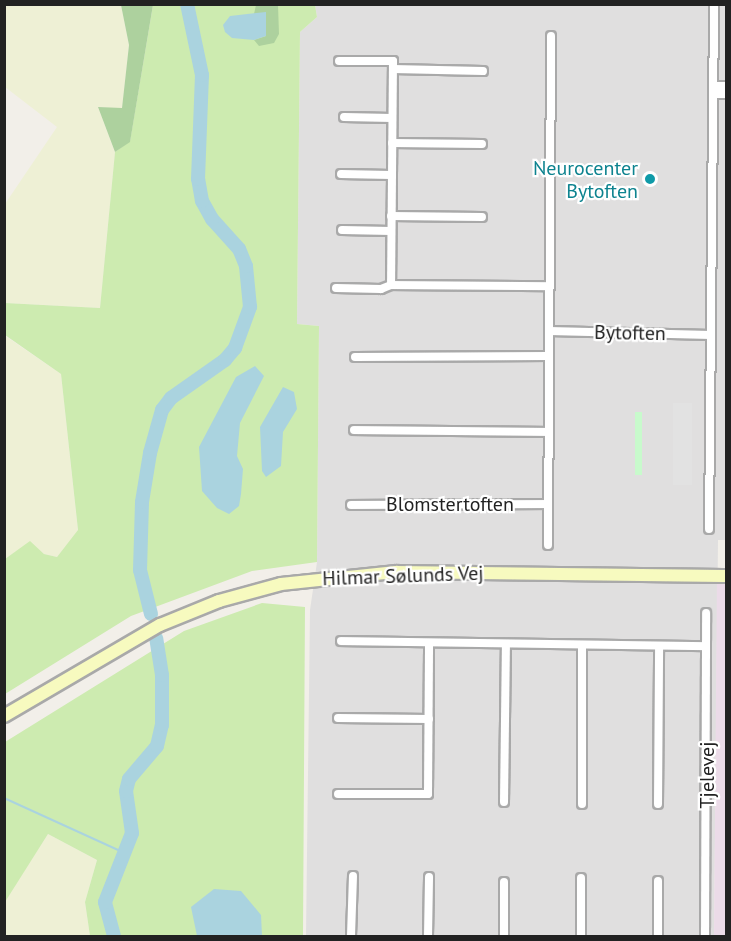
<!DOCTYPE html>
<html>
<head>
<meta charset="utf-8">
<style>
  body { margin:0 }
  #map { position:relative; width:731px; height:941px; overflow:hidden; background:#f2efe9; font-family:"PT Sans",sans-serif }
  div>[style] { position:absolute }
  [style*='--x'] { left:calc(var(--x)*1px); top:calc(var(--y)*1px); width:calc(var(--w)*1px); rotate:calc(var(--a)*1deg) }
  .residential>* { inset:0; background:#e0dfdf }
  .industrial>* { inset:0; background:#ebdbe8 }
  .farmland>* { inset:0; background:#eef0d5 }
  .grass>* { inset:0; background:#cdebb0 }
  .forest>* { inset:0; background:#add19e }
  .park>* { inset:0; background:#c8facc; transform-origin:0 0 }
  .parking>* { inset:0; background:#e2e2e2; transform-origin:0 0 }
  .water>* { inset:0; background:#aad3df }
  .stream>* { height:2px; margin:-1px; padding:0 1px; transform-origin:1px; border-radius:1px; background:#aad3df }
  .river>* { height:14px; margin:-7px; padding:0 7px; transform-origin:7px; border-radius:7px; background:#aad3df }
  .roads { filter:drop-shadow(2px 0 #a9a9a9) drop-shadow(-2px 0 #a9a9a9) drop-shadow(0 2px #a9a9a9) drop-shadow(0 -2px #a9a9a9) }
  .street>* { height:8px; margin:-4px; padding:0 4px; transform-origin:4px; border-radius:4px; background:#fff }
  .secondary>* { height:12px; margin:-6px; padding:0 6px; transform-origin:6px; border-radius:6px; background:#f7fabf }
  .dots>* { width:16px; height:16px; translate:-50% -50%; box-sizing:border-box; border:3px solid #fff; border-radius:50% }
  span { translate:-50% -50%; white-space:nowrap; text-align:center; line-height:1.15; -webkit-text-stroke:4.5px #fff; paint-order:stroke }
  .culture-label { font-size:20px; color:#0d838f }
  .right { translate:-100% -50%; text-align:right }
  .street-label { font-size:20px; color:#222 }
  .frame { position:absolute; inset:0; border:6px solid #222; pointer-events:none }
</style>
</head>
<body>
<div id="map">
  <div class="residential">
    <i style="clip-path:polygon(315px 5px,726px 5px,726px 540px,718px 540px,714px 936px,306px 936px,310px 610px,317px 562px,319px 326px,297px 324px,300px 32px,317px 17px)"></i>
  </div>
  <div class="industrial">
    <i style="clip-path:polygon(717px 577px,726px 578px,726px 936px,714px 936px)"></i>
  </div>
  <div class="farmland">
    <i style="clip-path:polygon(5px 5px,121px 5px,129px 45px,122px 109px,98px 107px,115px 152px,100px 308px,5px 303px,5px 204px,57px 127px,5px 87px)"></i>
    <i style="clip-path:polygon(4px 335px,61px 374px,78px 531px,57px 557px,44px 554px,30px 542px,5px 559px)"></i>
    <i style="clip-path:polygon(48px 834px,97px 860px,85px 902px,90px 936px,5px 936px,4px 902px)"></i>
  </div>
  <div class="grass">
    <i style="clip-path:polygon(153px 5px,315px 5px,317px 17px,300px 32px,297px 324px,319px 326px,317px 562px,252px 571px,131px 616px,5px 694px,5px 559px,30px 541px,44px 554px,57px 557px,78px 530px,61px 374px,5px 335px,5px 303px,100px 308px,115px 152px,130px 141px)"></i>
    <i style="clip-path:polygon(262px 603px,305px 607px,303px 936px,90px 936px,85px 902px,97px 860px,48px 834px,5px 902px,5px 742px,184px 631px)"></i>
  </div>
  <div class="forest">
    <i style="clip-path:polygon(121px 5px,153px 5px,130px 142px,115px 152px,98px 107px,122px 108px,129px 45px)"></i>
    <i style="clip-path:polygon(256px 5px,278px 5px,279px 34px,274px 43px,259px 46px,254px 40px,266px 36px,266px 13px,254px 14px)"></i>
  </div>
  <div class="park">
    <i style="left:635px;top:412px;width:7px;height:63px"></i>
  </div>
  <div class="parking">
    <i style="left:673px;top:403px;width:19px;height:82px"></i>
  </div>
  <div class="water">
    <i style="clip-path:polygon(266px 12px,266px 36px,254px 40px,232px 38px,225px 32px,223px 25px,230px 16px)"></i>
    <i style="clip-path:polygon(255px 366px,264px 376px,240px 423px,237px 456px,243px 469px,241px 494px,239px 506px,229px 514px,217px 508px,202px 491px,199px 447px,236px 377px)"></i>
    <i style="clip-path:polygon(283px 387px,294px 392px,297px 409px,283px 432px,281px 466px,266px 477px,262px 471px,260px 427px)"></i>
    <i style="clip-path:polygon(214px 889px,241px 891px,261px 915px,262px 936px,197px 936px,191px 907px)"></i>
  </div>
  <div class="stream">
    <i style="--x:4;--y:798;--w:135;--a:24.5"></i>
  </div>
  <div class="river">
    <i style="--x:151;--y:614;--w:45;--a:-104"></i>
    <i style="--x:140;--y:570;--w:68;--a:-88.3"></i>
    <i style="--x:142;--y:502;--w:50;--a:-80.7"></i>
    <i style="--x:150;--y:453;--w:45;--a:-74.4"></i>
    <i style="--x:162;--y:410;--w:15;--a:-53"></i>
    <i style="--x:171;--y:398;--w:66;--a:-35.1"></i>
    <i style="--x:225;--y:360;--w:16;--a:-50"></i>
    <i style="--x:235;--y:348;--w:44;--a:-69.9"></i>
    <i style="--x:250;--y:307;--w:41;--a:-95.6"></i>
    <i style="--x:246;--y:266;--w:18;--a:-112"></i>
    <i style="--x:239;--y:249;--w:40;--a:-132"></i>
    <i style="--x:212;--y:219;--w:21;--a:-119"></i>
    <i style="--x:202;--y:201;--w:22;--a:-100"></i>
    <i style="--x:198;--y:179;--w:104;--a:-87.8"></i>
    <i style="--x:202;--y:75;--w:73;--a:-101.9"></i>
    <i style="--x:114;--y:936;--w:35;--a:-105"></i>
    <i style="--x:105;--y:902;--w:74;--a:-68.6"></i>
    <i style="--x:132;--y:833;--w:42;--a:-98.1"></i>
    <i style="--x:126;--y:791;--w:12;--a:-76"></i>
    <i style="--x:129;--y:779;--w:43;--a:-49.7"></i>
    <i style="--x:157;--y:746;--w:22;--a:-77"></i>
    <i style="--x:162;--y:725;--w:50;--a:-90"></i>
    <i style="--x:162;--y:675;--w:37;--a:-99"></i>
  </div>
  <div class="roads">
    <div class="street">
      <i style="--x:339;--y:61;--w:54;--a:0"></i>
      <i style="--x:393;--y:61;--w:224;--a:90.5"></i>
      <i style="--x:391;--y:285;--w:159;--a:0.4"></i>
      <i style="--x:393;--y:69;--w:90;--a:1.3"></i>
      <i style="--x:714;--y:86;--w:12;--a:0"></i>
      <i style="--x:713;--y:94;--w:13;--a:0"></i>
      <i style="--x:344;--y:117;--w:48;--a:1.2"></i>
      <i style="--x:392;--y:143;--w:90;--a:0.6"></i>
      <i style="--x:341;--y:174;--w:50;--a:1.1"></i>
      <i style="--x:391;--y:216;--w:91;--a:0.6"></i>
      <i style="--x:342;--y:230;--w:49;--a:1.2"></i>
      <i style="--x:336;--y:288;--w:45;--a:1.3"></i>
      <i style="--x:381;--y:289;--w:11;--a:-22"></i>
      <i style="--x:549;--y:331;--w:162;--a:1.4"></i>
      <i style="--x:355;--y:357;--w:194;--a:-0.3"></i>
      <i style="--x:354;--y:430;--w:195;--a:0.6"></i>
      <i style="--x:351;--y:505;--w:197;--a:-0.3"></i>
      <i style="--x:709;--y:529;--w:525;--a:-89.45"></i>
      <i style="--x:548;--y:545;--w:509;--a:-89.66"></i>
      <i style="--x:341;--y:641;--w:365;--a:0.8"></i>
      <i style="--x:338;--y:718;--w:91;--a:0.6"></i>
      <i style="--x:338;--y:794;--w:90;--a:0"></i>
      <i style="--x:428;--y:794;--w:151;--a:-89.6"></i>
      <i style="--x:504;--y:802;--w:158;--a:-89.3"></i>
      <i style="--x:582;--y:804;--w:159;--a:-90"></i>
      <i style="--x:658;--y:804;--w:158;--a:-89.6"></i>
      <i style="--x:581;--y:878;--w:58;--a:90"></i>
      <i style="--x:658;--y:881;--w:55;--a:90"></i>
      <i style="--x:351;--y:936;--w:60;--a:-88.1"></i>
      <i style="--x:428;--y:936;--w:59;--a:-89"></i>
      <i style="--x:504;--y:936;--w:54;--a:-90"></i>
      <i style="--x:705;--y:936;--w:323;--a:-89.8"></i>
    </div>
    <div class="secondary">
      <i style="--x:4;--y:716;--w:181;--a:-30.3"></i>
      <i style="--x:160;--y:625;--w:64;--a:-22.1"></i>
      <i style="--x:219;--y:601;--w:64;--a:-15.3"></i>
      <i style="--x:281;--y:584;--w:116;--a:-6"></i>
      <i style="--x:396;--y:572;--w:330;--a:0.7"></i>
    </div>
  </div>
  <div class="dots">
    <i style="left:650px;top:179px;background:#0f9aa8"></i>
  </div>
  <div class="culture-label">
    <span class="right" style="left:638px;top:180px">Neurocenter<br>Bytoften</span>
  </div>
  <div class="street-label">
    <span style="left:630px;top:333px;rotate:1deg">Bytoften</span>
    <span style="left:450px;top:504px">Blomstertoften</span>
    <span style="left:403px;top:576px;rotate:-2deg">Hilmar Sølunds Vej</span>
    <span style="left:707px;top:775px;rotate:-90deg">Tjelevej</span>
  </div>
  <div class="frame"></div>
</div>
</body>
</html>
